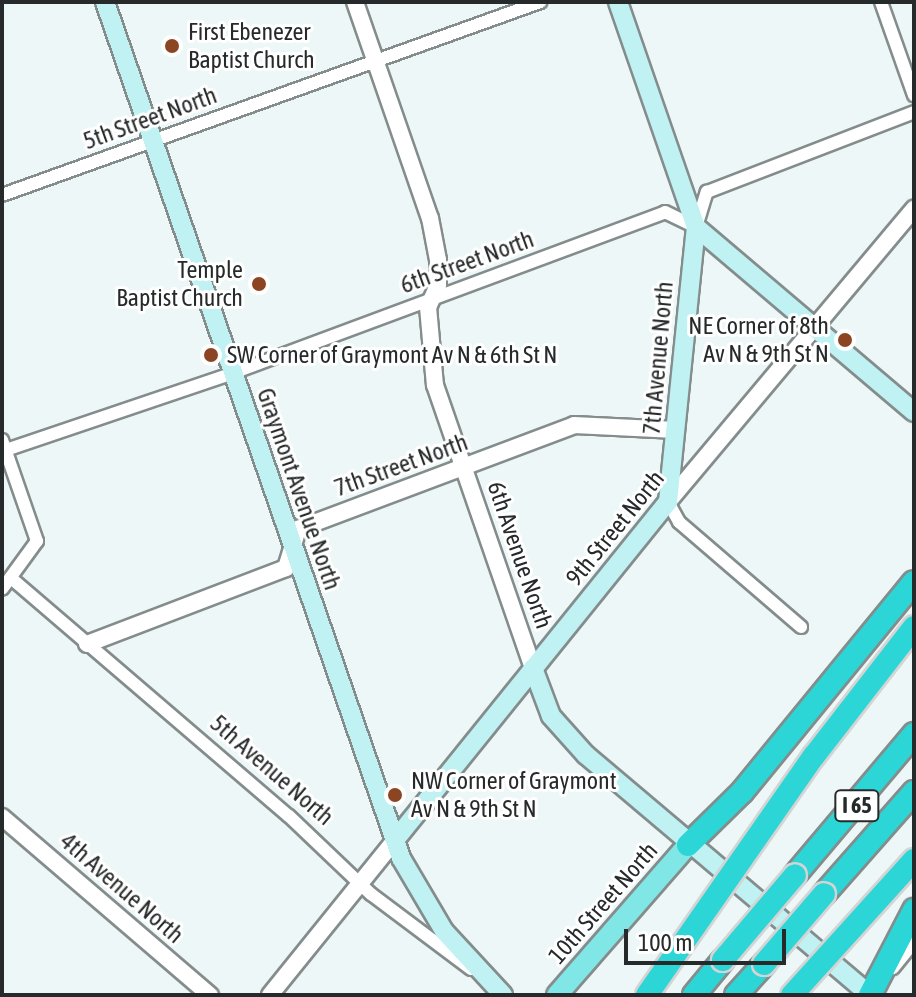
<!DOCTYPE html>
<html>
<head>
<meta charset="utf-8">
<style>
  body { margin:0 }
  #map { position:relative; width:916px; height:997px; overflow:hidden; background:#eef7f7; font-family:"Asap Condensed",sans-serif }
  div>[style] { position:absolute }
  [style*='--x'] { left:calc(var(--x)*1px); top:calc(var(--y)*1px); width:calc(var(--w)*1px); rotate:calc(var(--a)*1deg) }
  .roads { filter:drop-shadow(2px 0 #848c8c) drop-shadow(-2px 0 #848c8c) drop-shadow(0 2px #848c8c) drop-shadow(0 -2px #848c8c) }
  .minor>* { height:12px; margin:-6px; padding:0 6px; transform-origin:6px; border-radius:6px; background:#fff }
  .tertiary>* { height:16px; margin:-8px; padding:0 8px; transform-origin:8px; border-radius:8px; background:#fff }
  .secondary>* { height:18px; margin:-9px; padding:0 9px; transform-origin:9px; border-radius:9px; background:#c0f2f3 }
  .primary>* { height:20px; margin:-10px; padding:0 10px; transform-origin:10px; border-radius:10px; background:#80e6e6 }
  .motorway>* { height:22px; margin:-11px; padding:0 11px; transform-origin:11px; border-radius:11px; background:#2cd5d6 }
  .bridges { filter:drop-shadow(2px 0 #d4d4d4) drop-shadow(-2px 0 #d4d4d4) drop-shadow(0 2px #d4d4d4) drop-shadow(0 -2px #d4d4d4) }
  .motorway-bridge>* { height:22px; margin:-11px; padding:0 11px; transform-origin:11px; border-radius:11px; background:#2cd5d6 }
  .dots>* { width:22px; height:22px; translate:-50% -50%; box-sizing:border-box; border:4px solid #fff; border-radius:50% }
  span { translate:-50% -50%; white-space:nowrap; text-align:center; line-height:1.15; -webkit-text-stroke:6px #fff; paint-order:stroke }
  .shield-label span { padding:2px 6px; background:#fff; border:2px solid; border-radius:6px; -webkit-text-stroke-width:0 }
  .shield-label { font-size:22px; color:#272a2a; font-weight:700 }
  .poi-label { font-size:24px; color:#272a2a }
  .left { translate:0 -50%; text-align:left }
  .right { translate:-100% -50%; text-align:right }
  .street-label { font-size:24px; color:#272a2a }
  .frame { position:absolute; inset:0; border:4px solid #272a2a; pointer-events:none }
  .scale { position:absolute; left:624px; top:929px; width:162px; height:36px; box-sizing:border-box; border:4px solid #272a2a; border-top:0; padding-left:10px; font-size:24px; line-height:28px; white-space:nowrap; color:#272a2a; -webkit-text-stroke:6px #fff; paint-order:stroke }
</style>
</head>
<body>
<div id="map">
  <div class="roads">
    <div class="minor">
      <i style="--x:881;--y:2;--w:99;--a:70.5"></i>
      <i style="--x:2;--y:195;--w:572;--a:-19.73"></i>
      <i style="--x:2;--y:440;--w:107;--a:70.9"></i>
      <i style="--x:37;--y:541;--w:59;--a:126.1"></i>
      <i style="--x:6;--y:450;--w:240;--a:-18.7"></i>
      <i style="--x:233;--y:373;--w:461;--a:-20.4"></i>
      <i style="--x:665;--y:212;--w:34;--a:26"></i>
      <i style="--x:696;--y:227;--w:37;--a:-73"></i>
      <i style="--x:707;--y:192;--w:222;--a:-21.1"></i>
      <i style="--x:668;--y:502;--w:23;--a:61"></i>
      <i style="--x:679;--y:522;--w:161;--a:40.7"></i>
      <i style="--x:11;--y:578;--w:366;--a:40.6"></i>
      <i style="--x:289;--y:816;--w:113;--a:43.6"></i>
      <i style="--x:371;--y:894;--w:125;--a:36.9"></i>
      <i style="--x:893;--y:968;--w:33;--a:-51"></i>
    </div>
    <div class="tertiary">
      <i style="--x:355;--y:2;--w:229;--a:70.9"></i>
      <i style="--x:430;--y:218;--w:43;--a:79.2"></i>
      <i style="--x:438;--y:260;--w:25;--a:90"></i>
      <i style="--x:438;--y:285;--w:24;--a:114"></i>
      <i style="--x:428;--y:307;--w:78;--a:84.9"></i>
      <i style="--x:435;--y:385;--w:299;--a:70.9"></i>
      <i style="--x:668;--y:502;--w:383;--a:-50"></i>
      <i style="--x:87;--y:644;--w:213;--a:-20.9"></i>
      <i style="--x:286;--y:568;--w:41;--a:-72.9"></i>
      <i style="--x:298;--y:529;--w:295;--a:-20.6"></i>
      <i style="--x:574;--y:425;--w:102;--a:2.8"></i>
      <i style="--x:2;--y:817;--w:274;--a:40.6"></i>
      <i style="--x:270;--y:995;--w:199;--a:-51.1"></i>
    </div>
    <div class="secondary">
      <i style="--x:105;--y:2;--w:906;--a:70.92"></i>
      <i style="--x:401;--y:858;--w:85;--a:59.5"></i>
      <i style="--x:444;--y:931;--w:87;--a:47.3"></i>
      <i style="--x:618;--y:2;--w:238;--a:70.9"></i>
      <i style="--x:696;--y:227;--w:286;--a:40.3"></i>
      <i style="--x:533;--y:668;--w:51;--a:69.4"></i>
      <i style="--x:551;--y:716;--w:52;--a:48.1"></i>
      <i style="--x:586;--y:755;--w:372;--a:40.2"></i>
      <i style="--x:395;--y:840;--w:434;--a:-51.1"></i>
      <i style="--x:668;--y:502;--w:276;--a:-84.2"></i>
    </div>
    <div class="primary">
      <i style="--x:557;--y:995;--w:199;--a:-48.9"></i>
    </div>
    <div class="motorway">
      <i style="--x:688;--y:845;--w:76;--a:-44.5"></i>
      <i style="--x:742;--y:792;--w:271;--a:-50.7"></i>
      <i style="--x:795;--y:875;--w:185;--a:-49.8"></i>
      <i style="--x:824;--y:894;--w:136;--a:-48.6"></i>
      <i style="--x:694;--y:995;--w:45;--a:-50.4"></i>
      <i style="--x:736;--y:995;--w:42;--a:-47.9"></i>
      <i style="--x:870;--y:995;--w:96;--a:-62.6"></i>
    </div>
  </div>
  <div class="bridges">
    <div class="motorway-bridge">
      <i style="--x:723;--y:960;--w:111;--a:-49.7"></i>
      <i style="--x:764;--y:964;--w:92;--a:-49.4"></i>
      <i style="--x:647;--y:995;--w:292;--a:-55.1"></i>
      <i style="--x:814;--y:756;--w:163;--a:-52.2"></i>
      <i style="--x:792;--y:995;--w:182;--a:-47.9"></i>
    </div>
  </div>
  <div class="dots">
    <i style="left:172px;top:46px;background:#8c4522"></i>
    <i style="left:259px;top:284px;background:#8c4522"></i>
    <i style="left:845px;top:340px;background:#8c4522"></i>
    <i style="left:211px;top:355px;background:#8c4522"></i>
    <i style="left:395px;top:795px;background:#8c4522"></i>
  </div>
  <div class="shield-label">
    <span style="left:857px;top:806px">I 65</span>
  </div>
  <div class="poi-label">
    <span class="left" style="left:188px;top:46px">First Ebenezer<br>Baptist Church</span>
    <span class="right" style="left:243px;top:284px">Temple<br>Baptist Church</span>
    <span class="right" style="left:829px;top:340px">NE Corner of 8th<br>Av N &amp; 9th St N</span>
    <span class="left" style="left:227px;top:355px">SW Corner of Graymont Av N &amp; 6th St N</span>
    <span class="left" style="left:411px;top:795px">NW Corner of Graymont<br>Av N &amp; 9th St N</span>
  </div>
  <div class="street-label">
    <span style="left:150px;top:118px;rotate:-20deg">5th Street North</span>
    <span style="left:467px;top:262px;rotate:-20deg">6th Street North</span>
    <span style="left:658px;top:358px;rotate:-85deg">7th Avenue North</span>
    <span style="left:401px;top:465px;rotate:-20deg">7th Street North</span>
    <span style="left:299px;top:489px;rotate:71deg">Graymont Avenue North</span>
    <span style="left:615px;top:528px;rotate:-51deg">9th Street North</span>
    <span style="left:520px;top:555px;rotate:71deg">6th Avenue North</span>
    <span style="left:272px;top:770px;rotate:41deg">5th Avenue North</span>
    <span style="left:122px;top:888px;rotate:41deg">4th Avenue North</span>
    <span style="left:603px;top:903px;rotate:-49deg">10th Street North</span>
  </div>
  <div class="frame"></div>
  <div class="scale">100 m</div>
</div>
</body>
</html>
